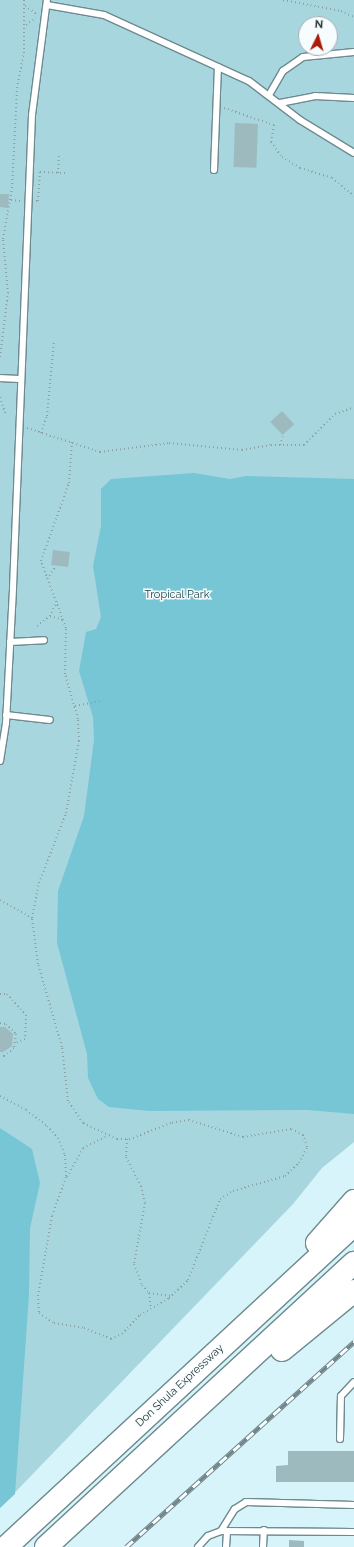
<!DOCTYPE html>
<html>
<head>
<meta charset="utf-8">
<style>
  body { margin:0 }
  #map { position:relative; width:354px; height:1547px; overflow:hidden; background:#d6f4fa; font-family:Raleway,sans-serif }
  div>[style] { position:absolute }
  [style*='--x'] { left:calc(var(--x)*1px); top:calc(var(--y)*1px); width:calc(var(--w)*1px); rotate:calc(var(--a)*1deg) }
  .green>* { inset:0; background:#a8d6df }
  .water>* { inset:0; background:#76c6d5 }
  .building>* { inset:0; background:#9dbabf; transform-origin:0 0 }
  .path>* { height:2px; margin-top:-1px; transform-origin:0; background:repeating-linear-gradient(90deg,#8ba1a5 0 1px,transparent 0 4px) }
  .roads { filter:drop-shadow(1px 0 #6e8a8f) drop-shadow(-1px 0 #6e8a8f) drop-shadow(0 1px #6e8a8f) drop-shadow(0 -1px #6e8a8f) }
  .lane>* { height:6px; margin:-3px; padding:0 3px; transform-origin:3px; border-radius:3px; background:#fff }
  .highway>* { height:22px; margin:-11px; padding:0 11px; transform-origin:11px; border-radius:11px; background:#fff }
  .rail>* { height:4.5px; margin-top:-2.25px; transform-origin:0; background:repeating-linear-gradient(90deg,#f7fdfe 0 9px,#728589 0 18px); box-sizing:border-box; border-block:1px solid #728589 }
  span { translate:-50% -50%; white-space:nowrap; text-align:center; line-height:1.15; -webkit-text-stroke:3px #f7fdfe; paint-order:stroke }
  .park-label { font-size:11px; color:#173e45 }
  .street-label { font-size:11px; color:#293537 }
  .north { position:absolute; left:298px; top:16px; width:40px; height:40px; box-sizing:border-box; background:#f7fdfe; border:1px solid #a5adae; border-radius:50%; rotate:5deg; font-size:11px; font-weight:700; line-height:16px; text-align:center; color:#293537 }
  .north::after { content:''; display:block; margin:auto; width:14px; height:18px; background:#ab1b0b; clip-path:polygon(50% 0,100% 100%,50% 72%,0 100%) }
</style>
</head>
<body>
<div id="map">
  <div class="green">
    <i style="clip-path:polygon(evenodd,0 0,354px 0,354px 1142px,322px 1168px,293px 1204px,0 1508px,0 0,306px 24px,330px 24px,330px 48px,306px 48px,306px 24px)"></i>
  </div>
  <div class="water">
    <i style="clip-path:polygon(194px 473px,230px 479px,246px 476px,354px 479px,354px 1114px,308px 1110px,149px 1111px,109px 1107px,98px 1099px,88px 1078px,87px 1054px,57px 943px,58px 891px,84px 816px,94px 740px,93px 717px,79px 671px,86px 632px,96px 629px,101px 617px,93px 566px,101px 526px,101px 489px,111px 479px)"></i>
    <i style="clip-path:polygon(0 1128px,32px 1149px,40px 1183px,30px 1228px,29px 1295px,15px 1494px,0 1508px)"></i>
  </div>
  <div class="building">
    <i style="left:235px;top:123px;width:23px;height:44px;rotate:2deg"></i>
    <i style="clip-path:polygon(0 194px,9px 194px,8px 208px,0 207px)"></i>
    <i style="left:282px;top:411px;width:18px;height:16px;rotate:47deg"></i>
    <i style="left:53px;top:550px;width:17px;height:15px;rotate:7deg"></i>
    <i style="clip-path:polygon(0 1027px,5px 1027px,13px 1034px,12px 1046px,3px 1052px,0 1052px)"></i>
    <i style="clip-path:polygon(288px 1451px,354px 1451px,354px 1482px,276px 1482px,276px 1466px,288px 1465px)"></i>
    <i style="clip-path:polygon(289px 1540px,304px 1541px,304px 1547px,289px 1547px)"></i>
  </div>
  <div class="path">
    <i style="--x:283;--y:0;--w:59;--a:10.7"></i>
    <i style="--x:341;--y:11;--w:14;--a:25"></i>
    <i style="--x:25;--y:6;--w:14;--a:34"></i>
    <i style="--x:26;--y:25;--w:12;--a:-35"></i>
    <i style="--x:224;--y:108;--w:53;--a:18.8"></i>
    <i style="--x:274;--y:125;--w:17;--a:100"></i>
    <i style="--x:271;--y:142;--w:19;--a:54"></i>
    <i style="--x:282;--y:157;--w:21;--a:31"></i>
    <i style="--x:300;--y:168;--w:34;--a:17"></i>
    <i style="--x:332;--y:178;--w:28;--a:39"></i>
    <i style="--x:58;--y:173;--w:17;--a:-87"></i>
    <i style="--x:11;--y:200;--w:9;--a:6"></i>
    <i style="--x:36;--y:201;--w:2;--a:0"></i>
    <i style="--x:38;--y:201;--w:29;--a:-86"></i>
    <i style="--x:40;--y:172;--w:26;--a:2"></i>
    <i style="--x:0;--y:357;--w:64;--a:-82.9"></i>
    <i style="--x:8;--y:293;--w:54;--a:-95.3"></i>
    <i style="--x:3;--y:239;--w:52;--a:-80"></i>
    <i style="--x:12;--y:188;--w:100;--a:-87.1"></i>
    <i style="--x:17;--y:88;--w:36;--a:-79"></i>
    <i style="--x:24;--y:53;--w:53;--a:-90"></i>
    <i style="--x:0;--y:397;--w:20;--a:72"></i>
    <i style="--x:27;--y:428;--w:77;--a:18.2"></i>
    <i style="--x:100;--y:452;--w:70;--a:-7.4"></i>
    <i style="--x:169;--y:443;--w:73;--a:5.5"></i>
    <i style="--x:242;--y:450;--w:29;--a:-10"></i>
    <i style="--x:271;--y:445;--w:33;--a:0"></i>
    <i style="--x:304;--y:445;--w:44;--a:-45"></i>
    <i style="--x:335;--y:414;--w:20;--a:-20"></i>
    <i style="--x:41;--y:433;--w:18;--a:-71"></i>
    <i style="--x:47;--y:416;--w:75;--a:-84.7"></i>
    <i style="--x:280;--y:445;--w:9;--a:-72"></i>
    <i style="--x:47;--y:579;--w:14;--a:-56"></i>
    <i style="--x:57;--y:601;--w:17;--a:115"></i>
    <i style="--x:50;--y:616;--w:14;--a:17"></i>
    <i style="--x:37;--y:626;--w:16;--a:-38"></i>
    <i style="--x:75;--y:706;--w:26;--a:-11"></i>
    <i style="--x:0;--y:900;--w:37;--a:29"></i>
    <i style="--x:0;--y:994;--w:7;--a:0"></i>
    <i style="--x:7;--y:994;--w:28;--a:48"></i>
    <i style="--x:26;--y:1015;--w:24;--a:92"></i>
    <i style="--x:25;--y:1039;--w:11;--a:158"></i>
    <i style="--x:0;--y:1023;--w:6;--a:9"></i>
    <i style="--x:6;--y:1024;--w:14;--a:45"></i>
    <i style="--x:16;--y:1034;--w:14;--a:98"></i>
    <i style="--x:14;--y:1048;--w:13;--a:141"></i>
    <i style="--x:4;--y:1056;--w:4;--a:180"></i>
    <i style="--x:0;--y:1096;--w:30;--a:28"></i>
    <i style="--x:26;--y:1110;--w:26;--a:37"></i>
    <i style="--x:47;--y:1126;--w:16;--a:47"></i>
    <i style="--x:58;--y:1138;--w:18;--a:68"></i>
    <i style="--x:65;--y:1155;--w:22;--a:87"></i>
    <i style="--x:66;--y:1177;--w:41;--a:109.7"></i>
    <i style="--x:52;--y:1216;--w:80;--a:100"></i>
    <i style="--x:38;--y:1295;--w:18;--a:87"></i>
    <i style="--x:39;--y:1313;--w:18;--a:34"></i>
    <i style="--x:54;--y:1323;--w:30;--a:9"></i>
    <i style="--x:84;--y:1328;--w:29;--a:22"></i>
    <i style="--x:111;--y:1339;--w:12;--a:-24"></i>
    <i style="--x:122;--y:1334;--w:26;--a:-47"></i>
    <i style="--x:140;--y:1315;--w:34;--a:-30"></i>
    <i style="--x:169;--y:1298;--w:26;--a:-43"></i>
    <i style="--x:188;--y:1280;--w:87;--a:-68.4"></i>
    <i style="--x:220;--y:1199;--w:15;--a:-32"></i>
    <i style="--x:233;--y:1191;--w:54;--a:-16.1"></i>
    <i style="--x:285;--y:1176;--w:19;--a:-43"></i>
    <i style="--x:299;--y:1163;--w:18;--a:-63"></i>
    <i style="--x:307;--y:1147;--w:13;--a:-108"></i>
    <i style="--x:303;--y:1135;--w:13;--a:-153"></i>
    <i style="--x:291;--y:1129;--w:49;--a:170.5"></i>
    <i style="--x:243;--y:1137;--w:57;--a:-162.5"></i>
    <i style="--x:189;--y:1120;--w:18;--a:171"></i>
    <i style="--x:171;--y:1123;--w:44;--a:158.7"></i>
    <i style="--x:130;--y:1139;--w:13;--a:180"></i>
    <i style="--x:117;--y:1139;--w:38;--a:-155"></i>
    <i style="--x:83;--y:1123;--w:27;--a:-124"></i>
    <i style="--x:68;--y:1101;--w:54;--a:-96.3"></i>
    <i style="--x:62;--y:1047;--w:86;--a:-106.1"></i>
    <i style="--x:38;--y:964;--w:46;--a:-97.4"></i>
    <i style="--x:32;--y:918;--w:36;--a:-79"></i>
    <i style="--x:39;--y:883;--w:75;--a:-68.9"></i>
    <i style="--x:66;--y:813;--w:73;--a:-79.8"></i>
    <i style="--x:79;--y:741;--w:22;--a:-93"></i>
    <i style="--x:78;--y:719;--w:47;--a:-106.1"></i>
    <i style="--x:65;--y:674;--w:46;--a:-88.8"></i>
    <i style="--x:66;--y:628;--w:72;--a:-110.5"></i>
    <i style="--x:41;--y:561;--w:83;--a:-70.3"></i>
    <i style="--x:69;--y:483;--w:41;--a:-85.8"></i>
    <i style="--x:127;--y:1139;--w:18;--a:93"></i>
    <i style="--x:126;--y:1157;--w:33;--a:63"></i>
    <i style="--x:141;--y:1186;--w:17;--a:77"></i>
    <i style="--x:145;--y:1203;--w:62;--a:100.2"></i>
    <i style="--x:134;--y:1264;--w:22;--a:69"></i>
    <i style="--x:142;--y:1285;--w:11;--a:49"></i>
    <i style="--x:149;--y:1293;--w:22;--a:8"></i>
    <i style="--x:67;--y:1177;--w:33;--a:-61"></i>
    <i style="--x:83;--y:1148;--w:28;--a:-26"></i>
    <i style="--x:149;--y:1293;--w:16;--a:83"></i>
  </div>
  <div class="roads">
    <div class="lane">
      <i style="--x:47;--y:5;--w:58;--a:10"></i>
      <i style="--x:104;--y:15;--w:159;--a:24.5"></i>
      <i style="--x:249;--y:81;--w:64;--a:37.4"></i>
      <i style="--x:300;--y:120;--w:63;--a:31.4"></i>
      <i style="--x:269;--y:95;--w:28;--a:-60"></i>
      <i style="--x:283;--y:71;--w:24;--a:-35"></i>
      <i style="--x:303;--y:57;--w:51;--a:-5.6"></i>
      <i style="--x:280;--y:103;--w:36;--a:-11"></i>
      <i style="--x:315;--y:96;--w:39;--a:3"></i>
      <i style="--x:214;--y:170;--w:103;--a:-87.8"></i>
      <i style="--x:0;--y:378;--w:21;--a:3"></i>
      <i style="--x:10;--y:642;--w:34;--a:-3"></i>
      <i style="--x:6;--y:715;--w:44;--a:6.5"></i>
      <i style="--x:0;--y:761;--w:38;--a:-81"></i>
      <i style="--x:6;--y:723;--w:135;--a:-87"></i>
      <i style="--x:13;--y:588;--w:473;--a:-87.7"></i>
      <i style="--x:32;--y:115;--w:116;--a:-82.6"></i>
      <i style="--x:340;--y:1439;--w:43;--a:-88.7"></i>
      <i style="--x:341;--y:1396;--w:19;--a:-47"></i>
      <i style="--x:221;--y:1531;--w:26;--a:-58"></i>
      <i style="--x:235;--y:1509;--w:13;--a:-32"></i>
      <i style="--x:246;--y:1502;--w:108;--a:1.6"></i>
      <i style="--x:198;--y:1547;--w:15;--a:-48"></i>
      <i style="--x:208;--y:1536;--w:14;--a:-21"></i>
      <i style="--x:221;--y:1531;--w:133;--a:0.4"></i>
      <i style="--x:226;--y:1547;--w:16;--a:-86"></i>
      <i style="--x:263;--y:1547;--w:17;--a:-87"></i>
    </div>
    <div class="highway">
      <i style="--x:317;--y:1243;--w:56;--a:-48.6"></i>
      <i style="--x:282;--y:1350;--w:93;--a:-39.3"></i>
      <i style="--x:6;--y:1547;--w:474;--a:-42.8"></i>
      <i style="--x:46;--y:1547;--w:419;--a:-42.7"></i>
    </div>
  </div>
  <div class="rail">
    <i style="--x:126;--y:1547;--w:307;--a:-42"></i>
  </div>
  <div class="park-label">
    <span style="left:177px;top:595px">Tropical Park</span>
  </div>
  <div class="street-label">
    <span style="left:180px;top:1386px;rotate:-43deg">Don Shula Expressway</span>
  </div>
  <div class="north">N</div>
</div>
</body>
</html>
